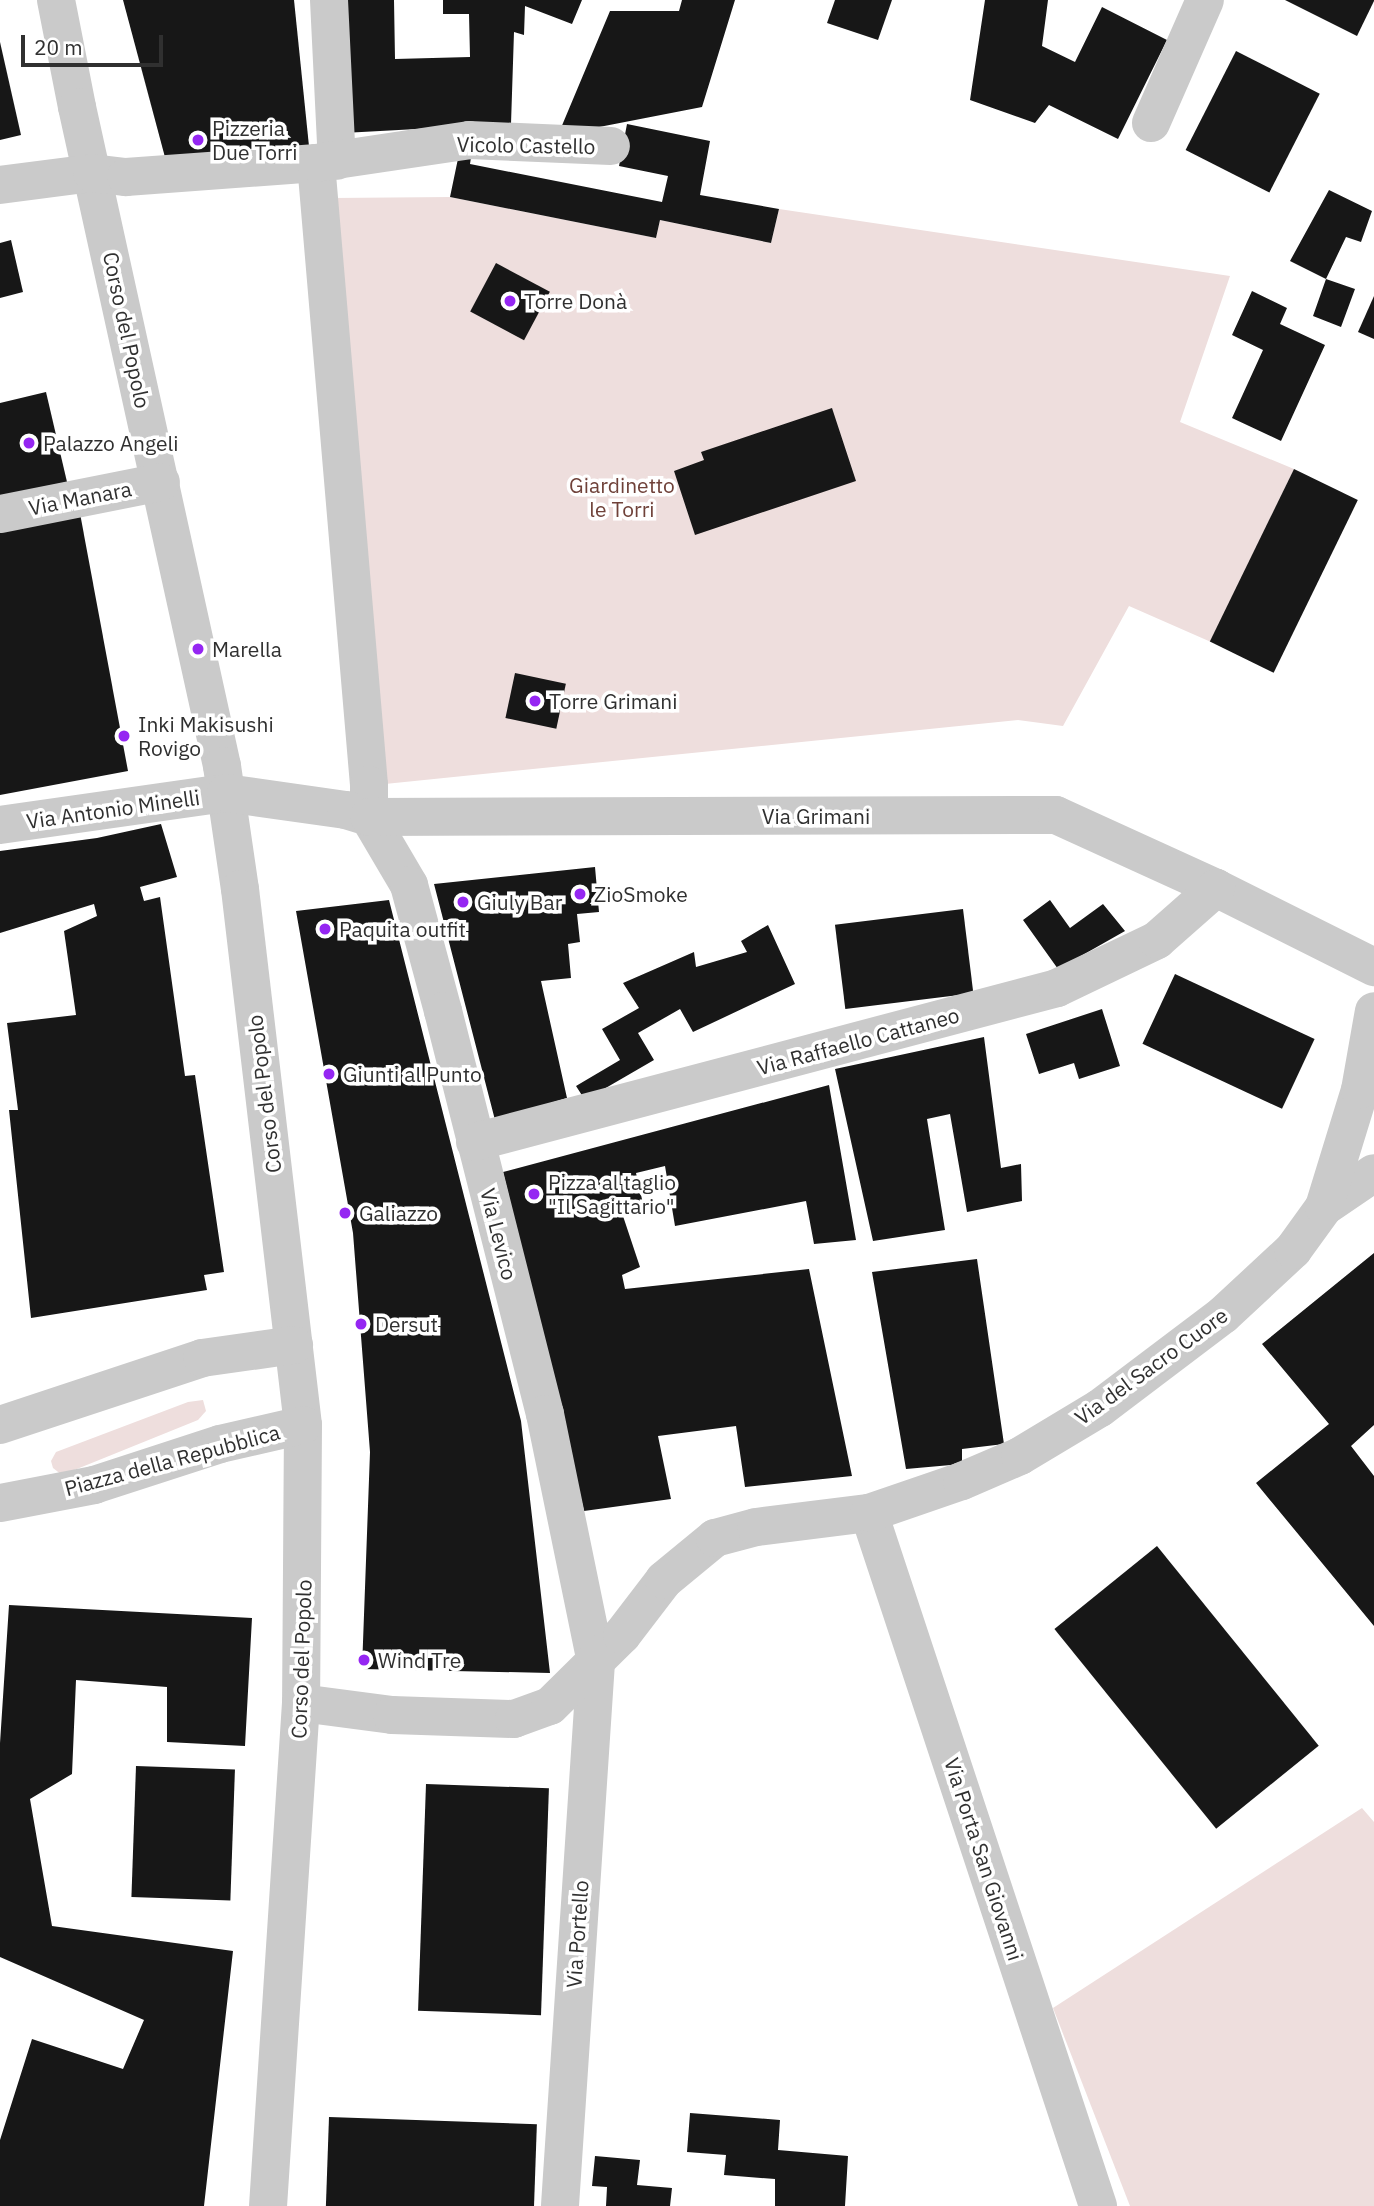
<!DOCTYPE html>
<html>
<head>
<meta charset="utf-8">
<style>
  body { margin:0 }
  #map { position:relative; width:1374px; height:2206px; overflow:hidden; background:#fff; font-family:"IBM Plex Sans",sans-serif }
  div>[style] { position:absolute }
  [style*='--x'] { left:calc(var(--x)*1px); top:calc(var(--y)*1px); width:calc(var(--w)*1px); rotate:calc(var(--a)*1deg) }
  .green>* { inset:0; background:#eededd }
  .building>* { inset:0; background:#171717; transform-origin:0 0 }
  .minor>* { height:38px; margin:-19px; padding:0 19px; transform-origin:19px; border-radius:19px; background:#cacaca }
  .dots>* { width:19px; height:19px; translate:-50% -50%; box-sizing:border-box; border:4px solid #fff; border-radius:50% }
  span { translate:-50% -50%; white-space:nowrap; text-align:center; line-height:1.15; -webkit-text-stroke:7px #fff; paint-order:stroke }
  .poi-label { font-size:21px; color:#303030 }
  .left { translate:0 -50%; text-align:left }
  .street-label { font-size:21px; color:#303030 }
  .park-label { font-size:21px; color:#6f4139 }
  .scale { position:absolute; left:21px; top:35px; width:142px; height:32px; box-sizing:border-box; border:4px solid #303030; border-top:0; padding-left:9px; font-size:21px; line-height:24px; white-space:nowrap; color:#303030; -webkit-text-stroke:5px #fff; paint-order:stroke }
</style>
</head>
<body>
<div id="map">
  <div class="green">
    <i style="clip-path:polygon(450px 197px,656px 238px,660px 220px,771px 243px,779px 209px,1230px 276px,1180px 422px,1294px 469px,1211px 642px,1129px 606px,1063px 726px,1018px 720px,385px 784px,332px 198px)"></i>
    <i style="clip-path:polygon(203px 1400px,206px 1411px,198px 1420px,62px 1475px,53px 1468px,51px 1461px,56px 1452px,188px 1402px)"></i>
    <i style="clip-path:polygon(1362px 1808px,1374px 1822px,1374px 2206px,1130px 2206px,1053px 2008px)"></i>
  </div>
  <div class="building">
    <i style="clip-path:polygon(123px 0,294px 0,310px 156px,166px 161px)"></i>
    <i style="clip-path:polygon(345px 0,394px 0,395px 59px,470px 57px,469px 14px,443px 14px,443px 0,582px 0,572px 24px,525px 6px,524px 35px,514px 32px,511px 124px,343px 133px)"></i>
    <i style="clip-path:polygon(682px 0,735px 0,702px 107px,558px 135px,610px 11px,679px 11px)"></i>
    <i style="clip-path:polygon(835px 0,892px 0,878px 40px,827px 23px)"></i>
    <i style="clip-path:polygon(985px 0,1048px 0,1042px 46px,1075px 62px,1102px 7px,1167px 40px,1118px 139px,1049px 105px,1035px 123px,970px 100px)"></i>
    <i style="clip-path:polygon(1285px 0,1374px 0,1374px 1px,1357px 36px)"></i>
    <i style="clip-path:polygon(0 42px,21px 135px,0 140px)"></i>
    <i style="left:1236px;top:51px;width:94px;height:111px;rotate:27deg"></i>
    <i style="clip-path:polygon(627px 124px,710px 141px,700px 195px,779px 209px,771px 243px,660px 220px,656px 238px,450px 197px,460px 149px,472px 151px,470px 164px,662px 202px,668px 176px,619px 166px)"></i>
    <i style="clip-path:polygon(1329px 190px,1372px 211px,1361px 242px,1346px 237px,1326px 279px,1355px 289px,1341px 327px,1313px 316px,1326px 279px,1290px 261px)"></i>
    <i style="clip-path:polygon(11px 240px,23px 292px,0 298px,0 243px)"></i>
    <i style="left:496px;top:263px;width:61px;height:55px;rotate:28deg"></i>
    <i style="clip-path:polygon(1252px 291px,1287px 308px,1280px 324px,1325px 345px,1281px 441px,1232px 418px,1263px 350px,1232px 335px)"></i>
    <i style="clip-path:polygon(1374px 296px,1374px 339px,1358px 332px)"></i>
    <i style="clip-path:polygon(46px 392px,67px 482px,0 498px,0 403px)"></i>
    <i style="clip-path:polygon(832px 408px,856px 481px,695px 535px,674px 471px,704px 460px,701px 452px)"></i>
    <i style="left:1294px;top:469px;width:71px;height:192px;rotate:26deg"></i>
    <i style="clip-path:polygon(79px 508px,128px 771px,0 795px,0 522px)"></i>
    <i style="left:515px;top:673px;width:52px;height:46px;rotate:12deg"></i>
    <i style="clip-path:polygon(161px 824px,177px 877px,140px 887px,144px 901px,160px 897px,185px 1076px,195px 1075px,224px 1272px,204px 1275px,207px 1290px,31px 1318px,9px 1110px,18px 1110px,7px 1023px,76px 1015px,64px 931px,97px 916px,94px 904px,0 933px,0 851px,97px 838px)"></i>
    <i style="clip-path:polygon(595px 867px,599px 912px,577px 914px,580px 942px,568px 944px,571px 978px,541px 981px,567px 1098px,495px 1120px,434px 884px)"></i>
    <i style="clip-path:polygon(389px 900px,521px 1421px,550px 1673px,362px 1669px,370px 1452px,353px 1233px,296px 911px)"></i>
    <i style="clip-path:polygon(1050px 900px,1070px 928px,1103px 904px,1125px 931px,1058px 969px,1023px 920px)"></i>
    <i style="left:963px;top:909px;width:85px;height:129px;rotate:83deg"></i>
    <i style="clip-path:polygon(768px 925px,795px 984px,693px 1032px,680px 1009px,638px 1033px,654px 1060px,585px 1100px,576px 1086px,620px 1060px,602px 1029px,639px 1008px,623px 983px,694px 952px,696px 967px,747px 952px,741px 941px)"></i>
    <i style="left:1175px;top:974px;width:154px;height:77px;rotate:25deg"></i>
    <i style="clip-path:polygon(1102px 1009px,1120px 1066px,1079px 1079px,1074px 1063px,1039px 1074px,1026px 1034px)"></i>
    <i style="clip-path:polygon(984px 1037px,1001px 1168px,1021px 1164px,1022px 1201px,967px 1212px,950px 1114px,927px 1119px,945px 1230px,873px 1241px,835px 1069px)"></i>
    <i style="clip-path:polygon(829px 1085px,856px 1240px,814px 1244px,806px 1201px,675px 1226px,665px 1166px,636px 1173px,644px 1208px,623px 1216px,640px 1267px,622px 1275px,625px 1289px,809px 1269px,852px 1476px,745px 1487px,736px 1426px,658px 1436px,671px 1499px,584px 1511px,503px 1172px)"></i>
    <i style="clip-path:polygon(1374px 1253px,1374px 1425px,1351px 1446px,1374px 1476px,1374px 1626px,1256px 1483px,1329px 1424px,1262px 1344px)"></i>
    <i style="clip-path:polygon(977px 1259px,1004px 1444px,962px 1449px,962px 1464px,906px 1469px,872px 1272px)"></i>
    <i style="left:1157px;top:1546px;width:257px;height:132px;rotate:51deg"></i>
    <i style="clip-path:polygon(9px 1605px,252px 1618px,245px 1746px,167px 1742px,167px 1687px,76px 1680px,72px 1774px,30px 1799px,52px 1926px,233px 1951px,204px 2206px,0 2206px,0 2140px,32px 2039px,123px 2069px,144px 2020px,0 1957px,0 1743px)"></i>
    <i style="left:136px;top:1766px;width:99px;height:131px;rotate:2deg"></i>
    <i style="left:426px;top:1784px;width:123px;height:227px;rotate:2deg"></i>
    <i style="clip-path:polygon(690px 2113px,780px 2120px,778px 2150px,848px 2156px,845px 2206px,775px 2206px,775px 2179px,724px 2175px,726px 2155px,687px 2152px)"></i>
    <i style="left:329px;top:2117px;width:208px;height:89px;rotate:2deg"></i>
    <i style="clip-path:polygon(595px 2156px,640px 2160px,637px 2185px,672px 2188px,670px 2206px,606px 2206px,607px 2187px,592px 2186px)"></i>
  </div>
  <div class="minor">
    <i style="--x:56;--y:0;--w:109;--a:78.9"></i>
    <i style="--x:77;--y:107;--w:675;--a:77.59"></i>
    <i style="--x:222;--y:766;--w:124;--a:81.7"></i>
    <i style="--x:240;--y:889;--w:540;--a:83.3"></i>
    <i style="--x:303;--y:1425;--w:278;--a:90.4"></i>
    <i style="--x:301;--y:1703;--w:504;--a:93.75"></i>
    <i style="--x:329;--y:0;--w:161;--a:87.2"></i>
    <i style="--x:1151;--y:123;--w:134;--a:-66.3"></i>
    <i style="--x:316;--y:163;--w:624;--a:85.13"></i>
    <i style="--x:369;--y:785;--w:32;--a:90"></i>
    <i style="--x:0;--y:185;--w:93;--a:-7.4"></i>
    <i style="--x:92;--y:173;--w:34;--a:7"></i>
    <i style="--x:126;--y:177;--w:191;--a:-4.2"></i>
    <i style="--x:316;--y:163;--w:155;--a:-8.5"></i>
    <i style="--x:469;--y:140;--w:142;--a:2.4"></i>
    <i style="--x:0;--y:514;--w:164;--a:-11.2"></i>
    <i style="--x:369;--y:817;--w:79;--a:59.5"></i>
    <i style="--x:409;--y:885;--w:131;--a:74.9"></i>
    <i style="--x:443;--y:1011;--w:416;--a:75.8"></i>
    <i style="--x:545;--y:1414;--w:253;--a:78.4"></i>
    <i style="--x:596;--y:1662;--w:545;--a:93.79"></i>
    <i style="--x:0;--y:825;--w:228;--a:-8.1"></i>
    <i style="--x:226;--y:793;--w:121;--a:8.1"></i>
    <i style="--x:346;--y:810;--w:24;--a:17"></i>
    <i style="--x:369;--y:817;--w:687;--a:-0.17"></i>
    <i style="--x:1056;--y:815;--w:176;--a:24.5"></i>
    <i style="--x:1216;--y:888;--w:177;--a:26.6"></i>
    <i style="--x:475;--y:1142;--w:602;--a:-14.82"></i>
    <i style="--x:1057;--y:988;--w:111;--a:-25.6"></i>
    <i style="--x:1157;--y:940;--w:79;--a:-41.4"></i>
    <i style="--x:1324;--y:1207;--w:60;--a:-34.2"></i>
    <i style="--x:0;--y:1425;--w:213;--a:-18.3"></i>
    <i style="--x:202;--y:1358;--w:93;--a:-8"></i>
    <i style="--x:0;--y:1503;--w:96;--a:-10.8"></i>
    <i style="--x:94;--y:1485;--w:133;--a:-18"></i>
    <i style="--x:220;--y:1444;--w:85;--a:-12.9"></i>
    <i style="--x:869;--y:1513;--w:730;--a:71.71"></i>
    <i style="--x:301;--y:1703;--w:92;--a:7.5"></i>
    <i style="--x:392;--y:1715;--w:122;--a:1.9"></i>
    <i style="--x:514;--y:1719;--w:38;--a:-20"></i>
    <i style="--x:550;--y:1706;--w:101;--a:-44.6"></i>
    <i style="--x:622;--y:1635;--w:69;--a:-52.6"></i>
    <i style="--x:664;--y:1580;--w:66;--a:-39.5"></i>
    <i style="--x:715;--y:1538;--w:42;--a:-15"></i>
    <i style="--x:756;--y:1527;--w:114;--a:-7.1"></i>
    <i style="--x:869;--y:1513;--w:98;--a:-19"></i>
    <i style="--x:962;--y:1481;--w:63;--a:-23.3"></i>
    <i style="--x:1020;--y:1456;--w:93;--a:-31"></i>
    <i style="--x:1100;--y:1408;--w:154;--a:-37.1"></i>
    <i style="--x:1223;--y:1315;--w:96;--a:-42.9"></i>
    <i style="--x:1293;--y:1250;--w:53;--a:-54.2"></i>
    <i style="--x:1324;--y:1207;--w:122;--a:-72.9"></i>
    <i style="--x:1360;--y:1090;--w:80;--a:-80"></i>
  </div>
  <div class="dots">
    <i style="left:198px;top:140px;background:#9526f2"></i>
    <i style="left:510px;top:301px;background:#9526f2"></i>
    <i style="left:29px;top:443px;background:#9526f2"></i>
    <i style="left:198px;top:649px;background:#9526f2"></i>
    <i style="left:535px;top:701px;background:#9526f2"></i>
    <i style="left:124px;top:736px;background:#9526f2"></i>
    <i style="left:580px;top:894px;background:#9526f2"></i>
    <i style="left:463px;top:902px;background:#9526f2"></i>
    <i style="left:325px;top:929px;background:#9526f2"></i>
    <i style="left:329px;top:1074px;background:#9526f2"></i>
    <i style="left:534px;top:1194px;background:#9526f2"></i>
    <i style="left:345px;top:1213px;background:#9526f2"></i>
    <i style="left:361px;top:1324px;background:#9526f2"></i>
    <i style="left:364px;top:1660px;background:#9526f2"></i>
  </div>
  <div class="poi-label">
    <span class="left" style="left:212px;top:140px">Pizzeria<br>Due Torri</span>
    <span class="left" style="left:524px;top:301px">Torre Donà</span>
    <span class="left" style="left:43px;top:443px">Palazzo Angeli</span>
    <span class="left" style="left:212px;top:649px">Marella</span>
    <span class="left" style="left:549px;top:701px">Torre Grimani</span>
    <span class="left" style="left:138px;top:736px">Inki Makisushi<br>Rovigo</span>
    <span class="left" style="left:594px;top:894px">ZioSmoke</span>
    <span class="left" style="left:477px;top:902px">Giuly Bar</span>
    <span class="left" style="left:339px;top:929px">Paquita outfit</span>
    <span class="left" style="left:343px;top:1074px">Giunti al Punto</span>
    <span class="left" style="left:548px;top:1194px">Pizza al taglio<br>"Il Sagittario"</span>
    <span class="left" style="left:359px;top:1213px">Galiazzo</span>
    <span class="left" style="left:375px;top:1324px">Dersut</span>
    <span class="left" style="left:378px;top:1660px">Wind Tre</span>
  </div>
  <div class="street-label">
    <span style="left:526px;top:145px;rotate:1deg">Vicolo Castello</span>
    <span style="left:127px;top:330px;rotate:78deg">Corso del Popolo</span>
    <span style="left:80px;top:498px;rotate:-11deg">Via Manara</span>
    <span style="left:113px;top:809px;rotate:-8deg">Via Antonio Minelli</span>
    <span style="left:816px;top:816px">Via Grimani</span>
    <span style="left:858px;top:1041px;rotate:-15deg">Via Raffaello Cattaneo</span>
    <span style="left:264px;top:1094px;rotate:-97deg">Corso del Popolo</span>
    <span style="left:499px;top:1234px;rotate:76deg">Via Levico</span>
    <span style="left:1151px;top:1366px;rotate:-36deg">Via del Sacro Cuore</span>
    <span style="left:172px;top:1460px;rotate:-15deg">Piazza della Repubblica</span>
    <span style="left:301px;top:1659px;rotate:-88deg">Corso del Popolo</span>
    <span style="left:984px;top:1859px;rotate:72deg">Via Porta San Giovanni</span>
    <span style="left:577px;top:1934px;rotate:-86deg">Via Portello</span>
  </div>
  <div class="park-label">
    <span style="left:622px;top:497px">Giardinetto<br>le Torri</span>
  </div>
  <div class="scale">20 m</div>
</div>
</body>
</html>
